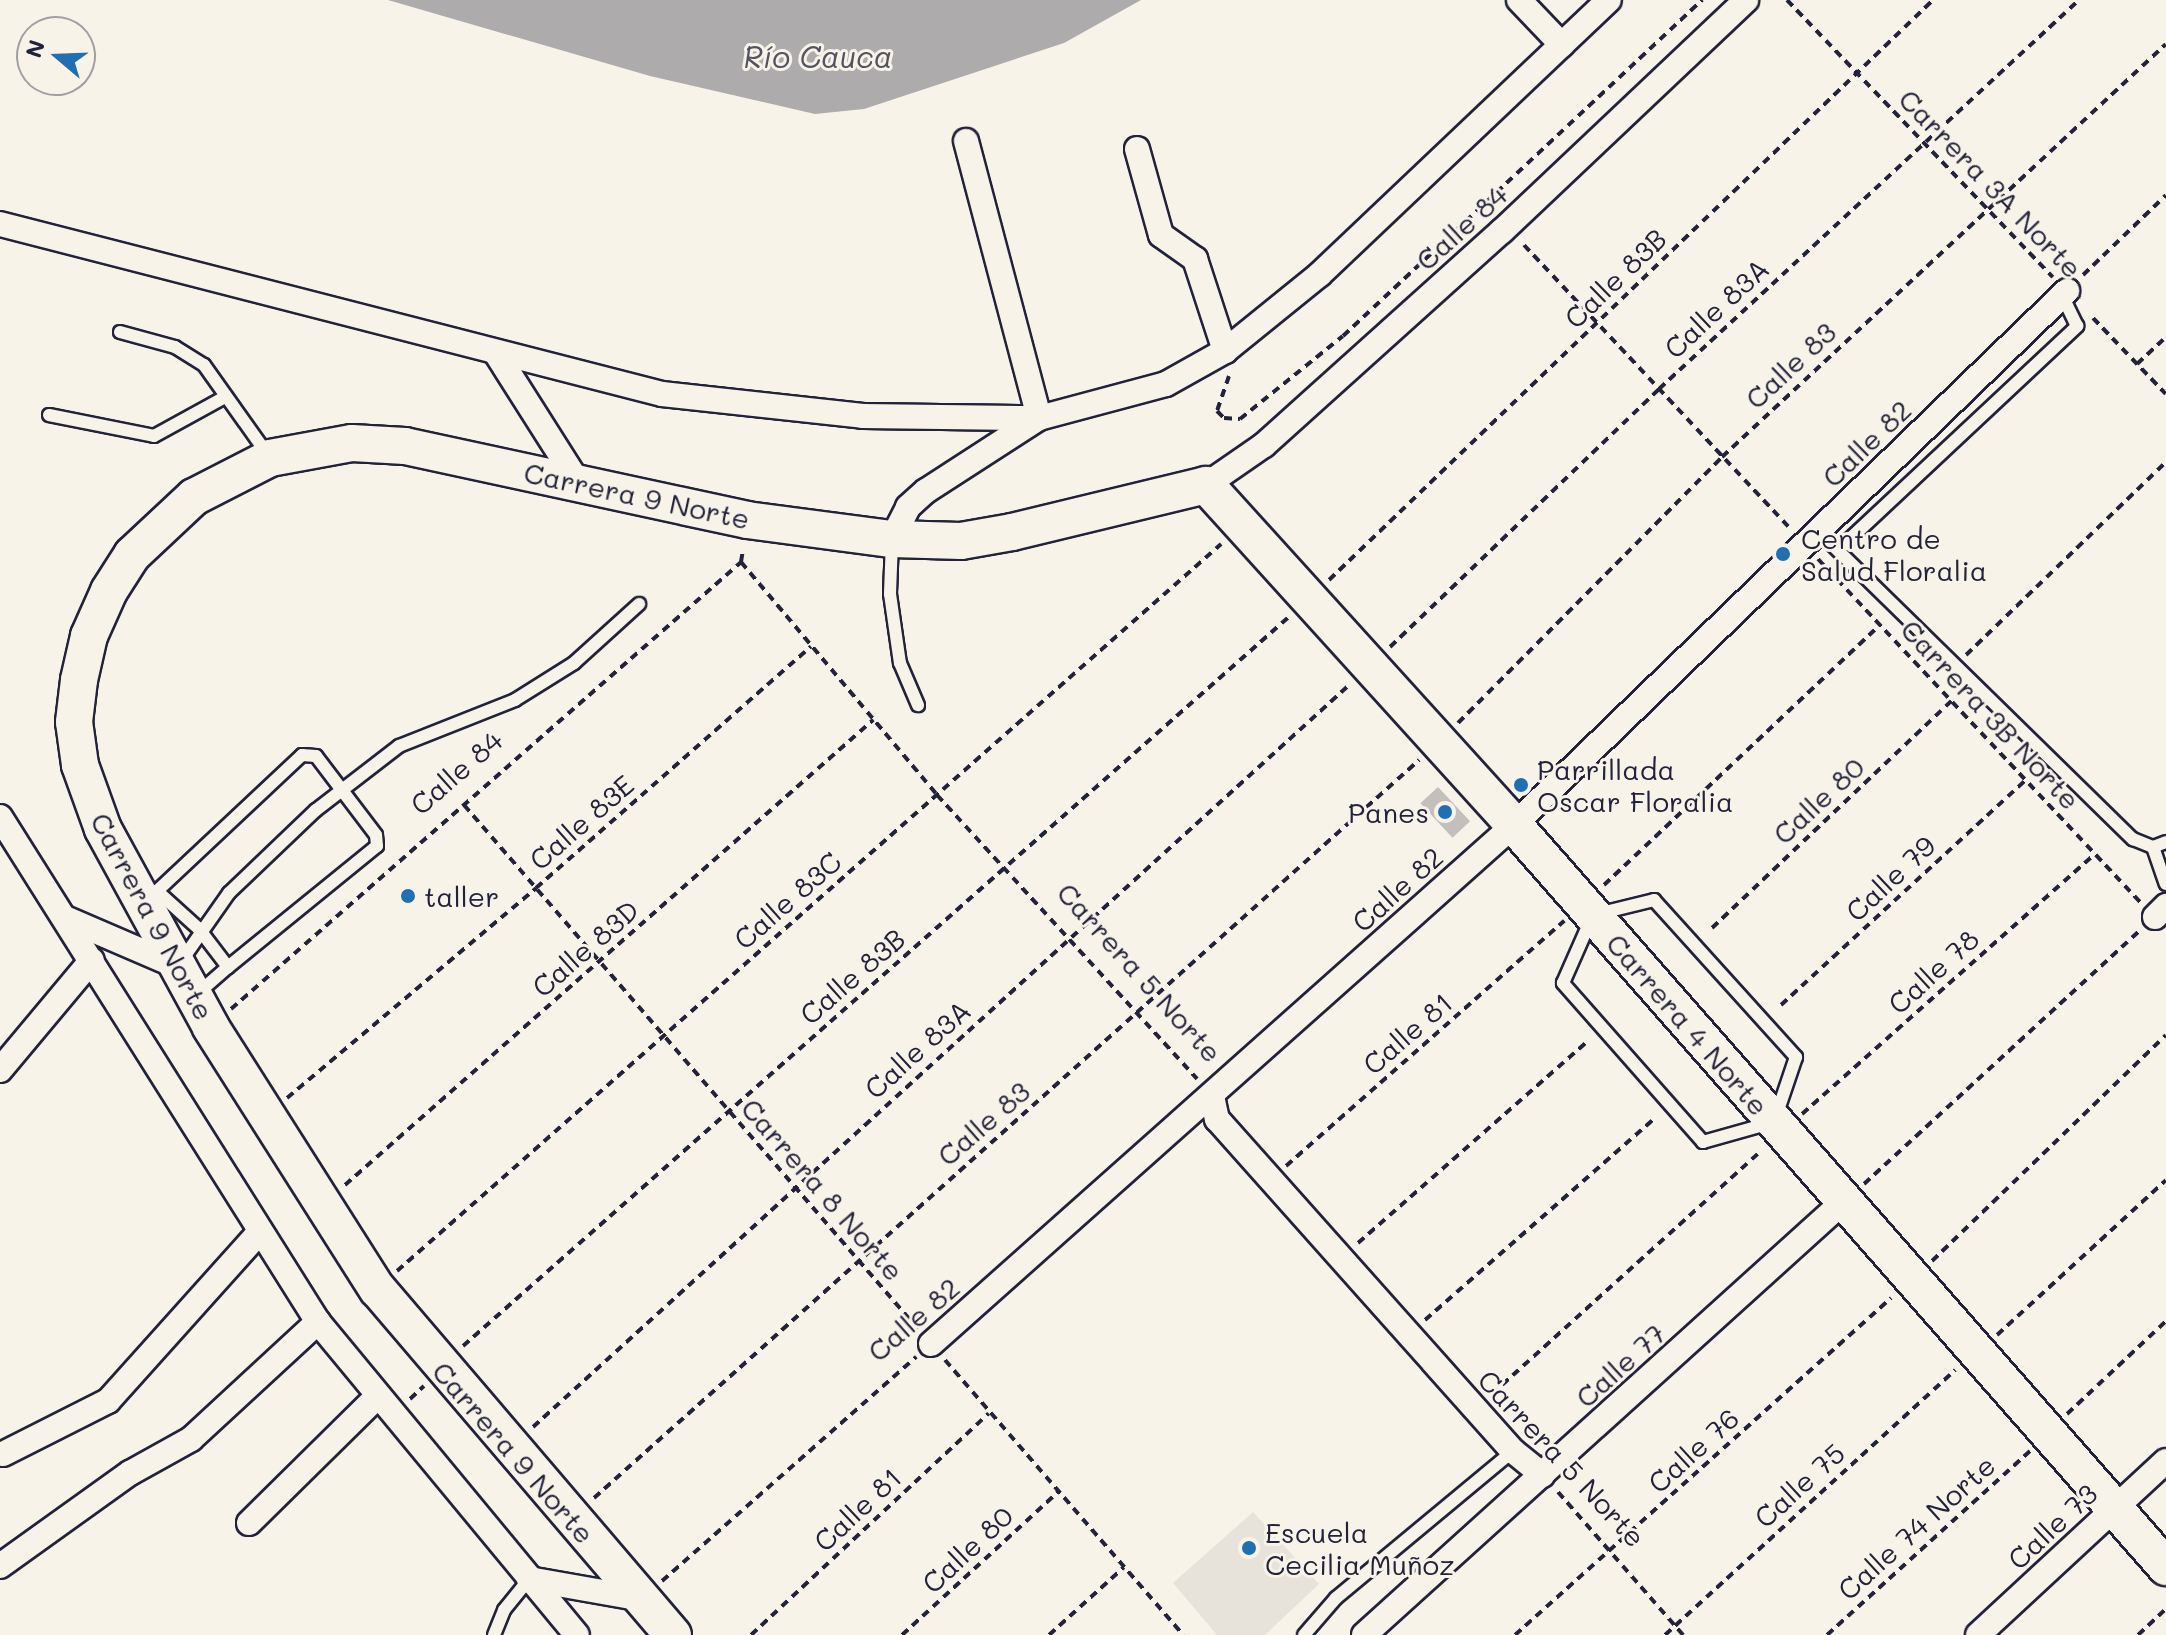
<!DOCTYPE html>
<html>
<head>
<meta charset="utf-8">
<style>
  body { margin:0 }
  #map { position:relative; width:2166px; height:1635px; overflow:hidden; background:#f7f3e8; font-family:Mali,sans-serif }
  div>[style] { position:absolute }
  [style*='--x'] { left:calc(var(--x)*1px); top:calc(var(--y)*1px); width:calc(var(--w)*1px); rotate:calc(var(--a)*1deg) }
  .built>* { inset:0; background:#e7e3db }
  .water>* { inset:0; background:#aeabad }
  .building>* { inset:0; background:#c2bfbd; transform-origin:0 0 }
  .path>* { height:4px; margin-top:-2px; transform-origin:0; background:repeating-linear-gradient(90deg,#22223b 0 8px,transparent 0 14px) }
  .roads { filter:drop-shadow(2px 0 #22223b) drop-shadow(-2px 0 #22223b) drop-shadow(0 2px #22223b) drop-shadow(0 -2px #22223b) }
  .lane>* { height:12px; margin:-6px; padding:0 6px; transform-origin:6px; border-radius:6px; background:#f7f3e8 }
  .street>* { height:24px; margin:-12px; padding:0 12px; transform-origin:12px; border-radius:12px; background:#f7f3e8 }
  .secondary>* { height:36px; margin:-18px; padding:0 18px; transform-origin:18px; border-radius:18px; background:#f7f3e8 }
  .dots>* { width:22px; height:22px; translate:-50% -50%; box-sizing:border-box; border:4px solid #f7f3e8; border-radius:50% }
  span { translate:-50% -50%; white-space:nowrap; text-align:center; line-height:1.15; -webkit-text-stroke:6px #f7f3e8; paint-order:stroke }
  .street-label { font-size:28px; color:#22223b }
  .poi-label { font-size:28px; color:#22223b }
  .left { translate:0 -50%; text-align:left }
  .right { translate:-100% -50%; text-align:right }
  .water-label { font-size:30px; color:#535263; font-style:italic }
  .north { position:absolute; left:16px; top:16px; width:80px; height:80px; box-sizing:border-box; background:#f7f3e8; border:2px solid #a29fa3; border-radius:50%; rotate:289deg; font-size:22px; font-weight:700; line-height:32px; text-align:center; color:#22223b }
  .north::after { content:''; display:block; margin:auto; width:28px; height:36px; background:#1f6fb2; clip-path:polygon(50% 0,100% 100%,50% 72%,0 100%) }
</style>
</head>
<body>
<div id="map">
  <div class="built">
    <i style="clip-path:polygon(1253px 1512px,1319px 1584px,1265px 1635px,1217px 1635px,1173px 1583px)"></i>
  </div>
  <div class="water">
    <i style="clip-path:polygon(388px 0,1141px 0,1064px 43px,864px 109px,815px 114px,650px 76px)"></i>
  </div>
  <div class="building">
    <i style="left:1438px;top:787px;width:47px;height:24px;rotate:47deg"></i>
  </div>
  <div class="path">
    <i style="--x:1787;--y:0;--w:384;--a:46.2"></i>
    <i style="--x:1524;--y:245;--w:390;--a:46.8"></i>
    <i style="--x:2083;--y:275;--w:115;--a:-43.9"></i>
    <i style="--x:2093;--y:318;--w:105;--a:46.2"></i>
    <i style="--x:2137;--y:364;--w:40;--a:-43"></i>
    <i style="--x:1229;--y:376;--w:37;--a:109"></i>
    <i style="--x:1217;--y:411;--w:10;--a:45"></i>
    <i style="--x:1224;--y:418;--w:16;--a:4"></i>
    <i style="--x:1240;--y:419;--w:132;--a:-38.9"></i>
    <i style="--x:1343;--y:336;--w:492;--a:-43.1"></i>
    <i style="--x:1818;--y:559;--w:472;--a:46.8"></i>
    <i style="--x:741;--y:562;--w:304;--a:49.9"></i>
    <i style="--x:937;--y:795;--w:385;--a:47.5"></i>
    <i style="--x:1329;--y:580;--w:837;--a:-43.84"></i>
    <i style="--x:1390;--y:647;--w:373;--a:-43.8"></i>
    <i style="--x:1659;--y:389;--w:572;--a:-42.81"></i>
    <i style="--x:1966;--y:655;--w:278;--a:-44"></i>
    <i style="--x:1458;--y:723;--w:375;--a:-45.2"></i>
    <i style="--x:1722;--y:457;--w:606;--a:-42.93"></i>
    <i style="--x:464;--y:805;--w:693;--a:49.09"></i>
    <i style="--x:1604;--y:885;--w:379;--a:-43.3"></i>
    <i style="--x:1712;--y:928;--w:330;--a:-43.5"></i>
    <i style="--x:1781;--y:1005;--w:333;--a:-42.6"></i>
    <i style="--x:231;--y:1009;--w:678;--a:-41.23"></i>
    <i style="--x:741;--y:562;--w:13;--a:-81"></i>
    <i style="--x:287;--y:1098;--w:326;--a:-40.1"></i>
    <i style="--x:536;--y:888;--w:366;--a:-41.3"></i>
    <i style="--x:1802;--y:1114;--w:392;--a:-41.6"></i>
    <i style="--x:1286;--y:1166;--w:371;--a:-41.4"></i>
    <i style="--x:1864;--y:1184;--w:375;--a:-42.6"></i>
    <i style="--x:345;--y:1185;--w:704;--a:-41.37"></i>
    <i style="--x:1358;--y:1243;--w:306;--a:-41.3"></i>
    <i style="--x:1932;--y:1261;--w:325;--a:-44"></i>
    <i style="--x:397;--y:1271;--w:1099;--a:-41.42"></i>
    <i style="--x:1425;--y:1320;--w:305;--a:-41.3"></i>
    <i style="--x:1997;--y:1335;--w:229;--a:-42.5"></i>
    <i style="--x:463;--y:1346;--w:1103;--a:-41.44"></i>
    <i style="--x:945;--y:1360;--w:364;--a:49.1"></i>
    <i style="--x:1492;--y:1394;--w:363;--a:-42.1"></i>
    <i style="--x:410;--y:1399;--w:19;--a:-43"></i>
    <i style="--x:2067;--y:1414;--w:136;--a:-43.2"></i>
    <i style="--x:533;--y:1427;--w:1103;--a:-42.28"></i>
    <i style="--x:1558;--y:1492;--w:190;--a:48.8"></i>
    <i style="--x:594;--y:1498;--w:1107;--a:-41.81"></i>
    <i style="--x:662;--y:1581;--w:339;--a:-41.4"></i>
    <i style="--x:751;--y:1635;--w:325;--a:-43"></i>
    <i style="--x:902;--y:1635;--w:213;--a:-42.5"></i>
    <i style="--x:1049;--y:1635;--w:101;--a:-42.2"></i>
    <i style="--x:1515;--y:1635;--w:505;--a:-41.87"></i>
    <i style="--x:1665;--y:1635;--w:393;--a:-42.4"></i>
    <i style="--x:1827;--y:1635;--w:274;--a:-42.2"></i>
    <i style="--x:2138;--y:1635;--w:38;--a:-43"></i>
  </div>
  <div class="roads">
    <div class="lane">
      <i style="--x:120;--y:332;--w:57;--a:15.3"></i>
      <i style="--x:175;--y:347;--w:34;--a:32"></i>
      <i style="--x:204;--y:365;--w:110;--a:54.6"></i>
      <i style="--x:49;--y:415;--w:107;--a:11.3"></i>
      <i style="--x:154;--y:436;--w:81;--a:-28.8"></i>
      <i style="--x:1818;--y:531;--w:441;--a:44.4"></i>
      <i style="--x:2133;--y:839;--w:22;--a:22"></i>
      <i style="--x:2153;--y:847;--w:14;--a:-21"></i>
      <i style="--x:892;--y:541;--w:53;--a:92.2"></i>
      <i style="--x:890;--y:594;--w:70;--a:81.8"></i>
      <i style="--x:900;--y:663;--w:46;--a:66.8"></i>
      <i style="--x:1838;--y:550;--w:328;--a:-43.1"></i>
      <i style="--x:2077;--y:326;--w:34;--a:-116"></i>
      <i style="--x:2153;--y:847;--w:39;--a:71"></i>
      <i style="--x:145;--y:897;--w:13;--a:-27"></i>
      <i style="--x:157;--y:891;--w:57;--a:42.1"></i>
      <i style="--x:199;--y:929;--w:48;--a:52.7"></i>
      <i style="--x:228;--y:967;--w:192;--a:-39.1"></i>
      <i style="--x:377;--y:846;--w:11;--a:-95"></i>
      <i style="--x:376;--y:835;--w:99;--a:-127.2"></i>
      <i style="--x:316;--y:756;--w:14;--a:-176"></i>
      <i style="--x:302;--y:755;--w:199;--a:136.8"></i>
      <i style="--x:1654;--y:900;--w:212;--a:47.9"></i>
      <i style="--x:1796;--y:1057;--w:69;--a:108.7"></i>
      <i style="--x:1774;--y:1122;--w:74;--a:164.3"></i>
      <i style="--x:1703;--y:1142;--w:212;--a:-131.4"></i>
      <i style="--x:1563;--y:983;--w:74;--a:-66.2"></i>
      <i style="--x:1593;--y:915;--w:63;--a:-13.8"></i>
      <i style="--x:182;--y:960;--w:82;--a:-55"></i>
      <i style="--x:229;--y:893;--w:120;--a:-43.7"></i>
      <i style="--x:316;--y:810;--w:105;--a:-37.6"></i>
      <i style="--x:399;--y:746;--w:125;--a:-21.6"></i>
      <i style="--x:515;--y:700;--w:70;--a:-32.1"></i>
      <i style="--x:574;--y:663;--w:88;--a:-42.2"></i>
      <i style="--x:197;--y:994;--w:41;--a:-41.1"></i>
      <i style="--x:494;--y:1635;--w:27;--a:-68"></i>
      <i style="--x:504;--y:1610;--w:40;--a:-51"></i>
      <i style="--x:1304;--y:1635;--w:49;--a:-49.1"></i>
      <i style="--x:1336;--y:1598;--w:230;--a:-39.7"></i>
    </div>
    <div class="street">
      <i style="--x:1519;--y:0;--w:62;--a:46.3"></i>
      <i style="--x:966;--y:141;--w:286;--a:75.2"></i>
      <i style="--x:1137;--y:149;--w:89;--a:74.4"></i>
      <i style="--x:1161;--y:235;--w:42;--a:35.2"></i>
      <i style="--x:1195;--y:259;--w:97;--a:71.9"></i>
      <i style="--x:0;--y:224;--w:683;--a:14.4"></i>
      <i style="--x:662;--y:394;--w:202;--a:6.2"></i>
      <i style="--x:863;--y:416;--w:176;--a:0.7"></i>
      <i style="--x:1039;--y:418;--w:131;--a:-15"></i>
      <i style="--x:1166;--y:384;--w:68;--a:-29.2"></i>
      <i style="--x:1225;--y:351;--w:122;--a:-39"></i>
      <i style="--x:1320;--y:274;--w:398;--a:-43.5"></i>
      <i style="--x:496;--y:353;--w:153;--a:57.6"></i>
      <i style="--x:1206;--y:485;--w:70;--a:-34.6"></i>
      <i style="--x:1264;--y:445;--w:320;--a:-42"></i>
      <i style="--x:1502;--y:231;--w:336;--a:-43.4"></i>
      <i style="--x:892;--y:539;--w:36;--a:-63"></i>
      <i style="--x:908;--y:507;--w:24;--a:-42"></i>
      <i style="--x:926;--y:491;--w:135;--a:-32.9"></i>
      <i style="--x:0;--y:817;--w:597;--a:57.8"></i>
      <i style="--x:318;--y:1322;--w:406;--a:50.4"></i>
      <i style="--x:2155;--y:917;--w:16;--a:-45"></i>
      <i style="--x:65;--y:918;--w:124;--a:23.3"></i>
      <i style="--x:0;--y:1070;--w:143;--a:-50.1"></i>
      <i style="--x:1212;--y:1096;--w:24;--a:78"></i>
      <i style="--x:1217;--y:1119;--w:445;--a:48.3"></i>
      <i style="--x:1513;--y:1451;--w:38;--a:39"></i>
      <i style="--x:931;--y:1344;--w:781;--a:-41.68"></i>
      <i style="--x:1514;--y:825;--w:769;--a:-44"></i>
      <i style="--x:3;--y:1454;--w:118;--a:-26.8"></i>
      <i style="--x:108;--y:1401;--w:224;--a:-48.1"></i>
      <i style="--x:249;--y:1523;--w:181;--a:-44.6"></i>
      <i style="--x:0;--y:1566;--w:160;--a:-35.6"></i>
      <i style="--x:130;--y:1473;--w:70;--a:-29.1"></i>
      <i style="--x:191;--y:1439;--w:173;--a:-42.7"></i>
      <i style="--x:529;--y:1579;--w:115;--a:10"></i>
      <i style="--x:1364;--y:1635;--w:647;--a:-42.12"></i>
      <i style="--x:1978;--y:1635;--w:256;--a:-42.8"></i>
    </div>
    <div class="secondary">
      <i style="--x:673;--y:1635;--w:455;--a:-130.5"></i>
      <i style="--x:377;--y:1289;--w:310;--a:-122.4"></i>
      <i style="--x:211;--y:1027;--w:226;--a:-118.6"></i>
      <i style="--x:103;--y:829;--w:68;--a:-109.8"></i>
      <i style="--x:80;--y:765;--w:43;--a:-97.9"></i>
      <i style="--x:74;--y:722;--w:42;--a:-83.2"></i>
      <i style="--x:79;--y:680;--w:45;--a:-77.2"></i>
      <i style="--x:89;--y:636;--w:49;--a:-66"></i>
      <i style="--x:109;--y:591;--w:43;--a:-57.4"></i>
      <i style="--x:132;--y:555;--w:85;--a:-43.1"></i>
      <i style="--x:194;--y:497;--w:85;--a:-27.2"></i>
      <i style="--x:270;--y:458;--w:83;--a:-10.4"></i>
      <i style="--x:352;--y:443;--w:53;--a:3.2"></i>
      <i style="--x:405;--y:446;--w:350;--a:12.2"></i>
      <i style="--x:747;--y:520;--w:146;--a:7.5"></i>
      <i style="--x:892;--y:539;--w:69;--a:1.7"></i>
      <i style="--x:961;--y:541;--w:52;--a:-10"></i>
      <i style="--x:1012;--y:532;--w:200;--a:-13.6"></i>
      <i style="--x:1206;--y:485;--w:459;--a:47.8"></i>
      <i style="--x:1514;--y:825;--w:988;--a:48.69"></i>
    </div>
  </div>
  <div class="dots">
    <i style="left:1783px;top:554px;background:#1f6fb2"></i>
    <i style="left:1521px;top:785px;background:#1f6fb2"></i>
    <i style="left:1445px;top:812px;background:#1f6fb2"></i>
    <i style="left:408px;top:896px;background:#1f6fb2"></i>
    <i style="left:1249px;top:1548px;background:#1f6fb2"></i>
  </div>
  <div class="street-label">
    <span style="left:1991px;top:183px;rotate:46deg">Carrera 3A Norte</span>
    <span style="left:1461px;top:227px;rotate:-42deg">Calle 84</span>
    <span style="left:1615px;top:278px;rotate:-44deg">Calle 83B</span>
    <span style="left:1716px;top:308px;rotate:-43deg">Calle 83A</span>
    <span style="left:1790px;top:365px;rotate:-43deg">Calle 83</span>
    <span style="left:1866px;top:443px;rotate:-44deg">Calle 82</span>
    <span style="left:637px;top:495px;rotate:12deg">Carrera 9 Norte</span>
    <span style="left:1991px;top:714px;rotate:47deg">Carrera 3B Norte</span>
    <span style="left:456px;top:772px;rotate:-41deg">Calle 84</span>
    <span style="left:1818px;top:800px;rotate:-43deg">Calle 80</span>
    <span style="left:581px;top:822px;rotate:-41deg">Calle 83E</span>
    <span style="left:1890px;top:878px;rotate:-43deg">Calle 79</span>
    <span style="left:1397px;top:889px;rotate:-42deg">Calle 82</span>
    <span style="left:787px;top:900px;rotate:-41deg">Calle 83C</span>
    <span style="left:153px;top:916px;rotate:62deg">Carrera 9 Norte</span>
    <span style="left:585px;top:948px;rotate:-41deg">Calle 83D</span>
    <span style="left:1933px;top:971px;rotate:-42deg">Calle 78</span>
    <span style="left:1140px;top:972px;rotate:48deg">Carrera 5 Norte</span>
    <span style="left:852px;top:976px;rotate:-41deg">Calle 83B</span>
    <span style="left:1688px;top:1024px;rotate:49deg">Carrera 4 Norte</span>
    <span style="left:1407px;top:1033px;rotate:-41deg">Calle 81</span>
    <span style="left:917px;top:1049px;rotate:-42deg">Calle 83A</span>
    <span style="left:983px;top:1123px;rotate:-41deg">Calle 83</span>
    <span style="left:823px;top:1189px;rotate:49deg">Carrera 8 Norte</span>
    <span style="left:913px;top:1319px;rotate:-41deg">Calle 82</span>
    <span style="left:1620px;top:1365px;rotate:-42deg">Calle 77</span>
    <span style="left:1693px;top:1450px;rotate:-42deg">Calle 76</span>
    <span style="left:514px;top:1452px;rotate:49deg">Carrera 9 Norte</span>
    <span style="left:1562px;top:1458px;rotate:47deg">Carrera 5 Norte</span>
    <span style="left:1799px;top:1485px;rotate:-42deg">Calle 75</span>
    <span style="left:857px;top:1509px;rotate:-43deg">Calle 81</span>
    <span style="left:2052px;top:1526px;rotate:-43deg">Calle 73</span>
    <span style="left:1916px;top:1527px;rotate:-42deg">Calle 74 Norte</span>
    <span style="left:967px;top:1549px;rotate:-43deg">Calle 80</span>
  </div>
  <div class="poi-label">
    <span class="left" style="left:1801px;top:554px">Centro de<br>Salud Floralia</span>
    <span class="left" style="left:1537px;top:785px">Parrillada<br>Oscar Floralia</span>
    <span class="right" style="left:1429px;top:812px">Panes</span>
    <span class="left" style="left:424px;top:896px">taller</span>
    <span class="left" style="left:1265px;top:1548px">Escuela<br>Cecilia Muñoz</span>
  </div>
  <div class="water-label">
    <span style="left:818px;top:56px">Río Cauca</span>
  </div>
  <div class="north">N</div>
</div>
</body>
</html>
